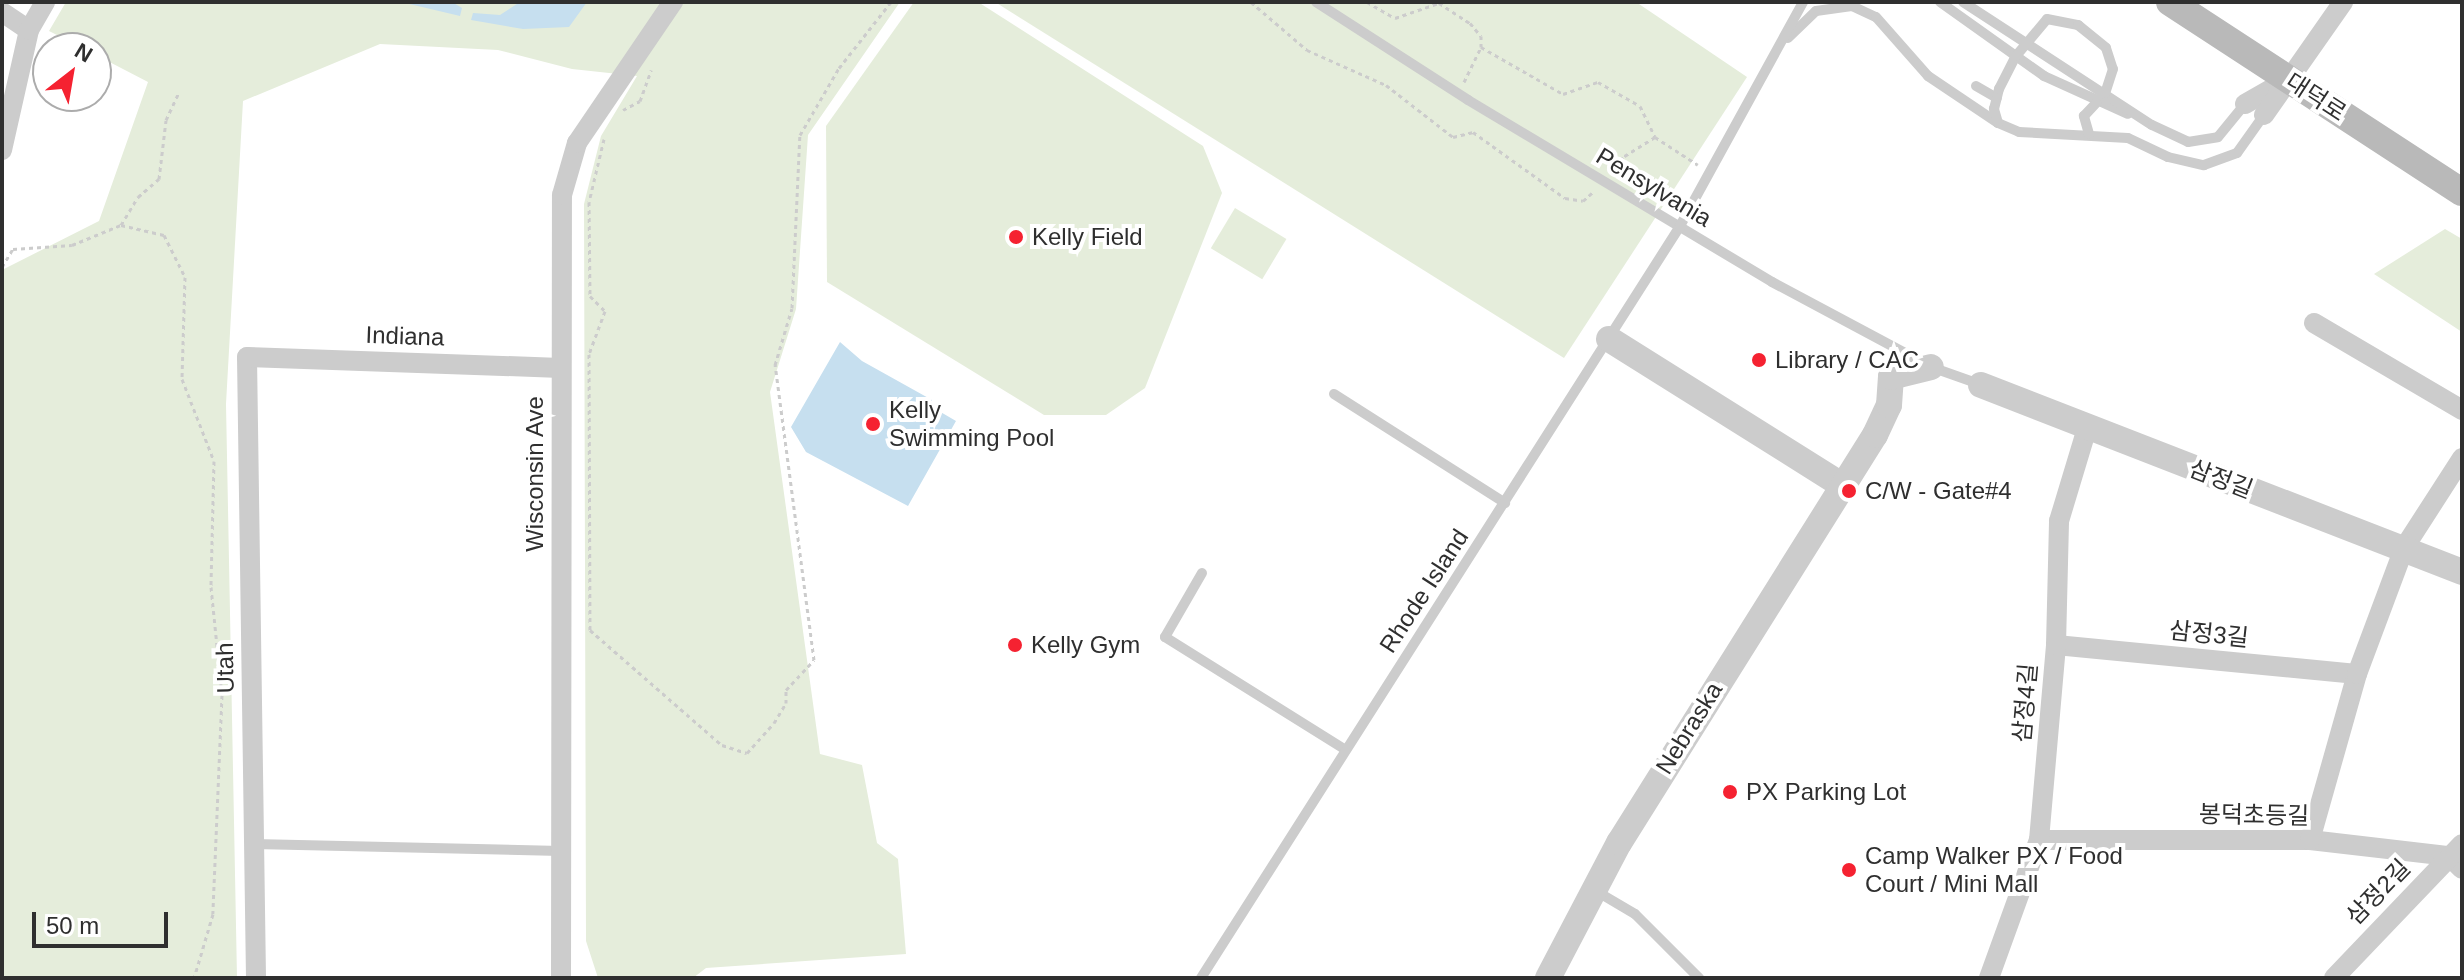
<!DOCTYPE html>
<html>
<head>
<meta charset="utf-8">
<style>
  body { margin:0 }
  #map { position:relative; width:2464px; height:980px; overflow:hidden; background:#fff; font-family:Arial,"Noto Sans KR",sans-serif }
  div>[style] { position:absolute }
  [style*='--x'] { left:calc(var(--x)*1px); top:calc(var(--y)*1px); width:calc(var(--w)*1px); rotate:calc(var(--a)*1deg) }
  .green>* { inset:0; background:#e5eddb; transform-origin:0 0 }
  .water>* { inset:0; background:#c6dfef }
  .path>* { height:3px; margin-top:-1.5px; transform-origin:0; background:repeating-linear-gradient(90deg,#ccc 0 4px,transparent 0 8px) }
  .service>* { height:10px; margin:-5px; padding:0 5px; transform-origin:5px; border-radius:5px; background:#ccc }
  .minor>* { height:20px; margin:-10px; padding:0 10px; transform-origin:10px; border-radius:10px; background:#ccc }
  .tertiary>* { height:26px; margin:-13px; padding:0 13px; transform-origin:13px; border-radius:13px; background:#ccc }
  .secondary>* { height:28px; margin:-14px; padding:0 14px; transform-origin:14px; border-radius:14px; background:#b9b9b9 }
  .dots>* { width:22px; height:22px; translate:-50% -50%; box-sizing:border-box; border:4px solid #fff; border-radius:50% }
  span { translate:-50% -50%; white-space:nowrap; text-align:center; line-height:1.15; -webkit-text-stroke:8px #fff; paint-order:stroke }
  .street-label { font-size:24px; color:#2f2f2f }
  .poi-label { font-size:24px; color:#2f2f2f }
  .left { translate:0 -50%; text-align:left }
  .frame { position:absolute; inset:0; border:4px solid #2f2f2f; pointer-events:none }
  .north { position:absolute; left:32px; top:32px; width:80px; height:80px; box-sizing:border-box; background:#fff; border:2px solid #acacac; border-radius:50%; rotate:31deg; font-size:22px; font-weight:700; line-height:32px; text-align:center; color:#2f2f2f }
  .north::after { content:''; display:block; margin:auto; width:28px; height:36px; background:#f52231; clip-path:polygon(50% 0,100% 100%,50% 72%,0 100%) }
  .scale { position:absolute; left:32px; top:912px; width:136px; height:36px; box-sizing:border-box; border:4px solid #2f2f2f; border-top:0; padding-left:10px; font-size:24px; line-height:28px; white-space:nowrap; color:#2f2f2f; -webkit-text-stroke:6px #fff; paint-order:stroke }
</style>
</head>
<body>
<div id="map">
  <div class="green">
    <i style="clip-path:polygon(66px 2px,900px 2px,808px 135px,796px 309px,770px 392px,820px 754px,862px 765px,877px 843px,898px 859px,906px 954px,706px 968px,693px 978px,598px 978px,586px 941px,584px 204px,601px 136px,637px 76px,572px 69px,498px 50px,380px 44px,243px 101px,226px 404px,237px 978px,2px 978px,2px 270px,99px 221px,148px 82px,96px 55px,96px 48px,83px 48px,49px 31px)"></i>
    <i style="clip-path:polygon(914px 2px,978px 2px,1203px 146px,1222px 193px,1145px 388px,1106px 415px,1044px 415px,827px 282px,826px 126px)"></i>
    <i style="clip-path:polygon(995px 2px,1636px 2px,1747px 77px,1564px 358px)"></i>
    <i style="left:1235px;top:208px;width:60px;height:47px;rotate:31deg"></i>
    <i style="clip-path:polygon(2445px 229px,2462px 239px,2462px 332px,2374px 274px)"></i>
  </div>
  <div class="water">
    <i style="clip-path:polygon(401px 2px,452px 2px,462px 8px,460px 16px)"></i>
    <i style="clip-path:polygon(520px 2px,587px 2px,569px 27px,523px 29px,471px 20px,473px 13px,500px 15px)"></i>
    <i style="clip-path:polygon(840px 342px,862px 361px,932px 400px,932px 407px,956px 421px,908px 506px,806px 452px,791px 427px)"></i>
  </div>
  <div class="path">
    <i style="--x:1251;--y:2;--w:74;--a:40.6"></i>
    <i style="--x:1307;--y:50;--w:86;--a:23.9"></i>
    <i style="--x:1386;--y:85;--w:85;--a:37.8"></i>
    <i style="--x:1453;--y:137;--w:21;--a:-14"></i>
    <i style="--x:1473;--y:132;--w:113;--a:35.7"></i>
    <i style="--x:1565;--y:198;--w:18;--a:9"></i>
    <i style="--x:1583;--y:201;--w:15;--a:-42"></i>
    <i style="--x:1367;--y:2;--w:32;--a:30"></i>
    <i style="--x:1395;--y:18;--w:46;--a:-18.8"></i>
    <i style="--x:1439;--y:3;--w:37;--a:33"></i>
    <i style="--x:1470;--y:23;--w:17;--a:50"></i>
    <i style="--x:1481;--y:36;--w:11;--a:90"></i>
    <i style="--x:1481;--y:47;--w:95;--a:29.8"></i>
    <i style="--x:1563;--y:94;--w:37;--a:-19"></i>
    <i style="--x:1598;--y:82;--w:48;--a:29.7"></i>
    <i style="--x:1640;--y:106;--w:34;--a:64"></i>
    <i style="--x:1655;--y:137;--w:38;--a:148"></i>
    <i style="--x:1623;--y:157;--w:18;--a:124"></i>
    <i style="--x:1464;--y:82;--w:39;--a:-64"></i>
    <i style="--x:623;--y:110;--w:19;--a:-28"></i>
    <i style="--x:640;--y:101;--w:33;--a:-70"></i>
    <i style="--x:1655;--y:137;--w:51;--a:33.1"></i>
    <i style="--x:604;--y:139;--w:65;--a:103.4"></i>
    <i style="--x:589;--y:202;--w:94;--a:89.4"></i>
    <i style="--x:590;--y:296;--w:21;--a:45"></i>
    <i style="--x:605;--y:311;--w:46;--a:110.4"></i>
    <i style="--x:589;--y:354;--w:276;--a:89.8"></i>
    <i style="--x:590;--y:630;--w:175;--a:41.1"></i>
    <i style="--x:722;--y:745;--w:26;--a:18"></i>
    <i style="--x:747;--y:753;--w:40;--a:-48"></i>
    <i style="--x:774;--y:723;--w:23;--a:-59"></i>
    <i style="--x:786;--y:703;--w:13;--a:-90"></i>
    <i style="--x:786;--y:690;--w:41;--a:-47"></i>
    <i style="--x:814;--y:660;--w:298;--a:-97.5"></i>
    <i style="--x:775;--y:365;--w:59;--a:-73.4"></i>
    <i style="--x:792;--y:308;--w:173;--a:-87.4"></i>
    <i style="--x:800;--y:135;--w:78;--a:-59.8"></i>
    <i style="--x:839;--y:68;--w:84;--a:-51.8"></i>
    <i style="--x:121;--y:225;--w:33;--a:-59"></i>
    <i style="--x:138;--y:197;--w:28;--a:-41"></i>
    <i style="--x:159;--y:179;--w:59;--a:-83.2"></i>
    <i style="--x:166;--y:120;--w:31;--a:-65"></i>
    <i style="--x:2;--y:267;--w:21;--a:-59"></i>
    <i style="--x:13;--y:249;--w:59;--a:-3.9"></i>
    <i style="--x:72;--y:245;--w:53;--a:-22.2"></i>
    <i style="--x:121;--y:225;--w:44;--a:13.1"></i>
    <i style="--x:164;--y:235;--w:47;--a:63.4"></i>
    <i style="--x:185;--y:277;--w:102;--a:91.7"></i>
    <i style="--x:182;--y:379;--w:88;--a:68.7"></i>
    <i style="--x:214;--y:461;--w:126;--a:91.4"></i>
    <i style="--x:211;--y:587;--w:109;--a:84.2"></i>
    <i style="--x:222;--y:695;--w:219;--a:92.4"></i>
    <i style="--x:213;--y:914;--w:67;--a:106.5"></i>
  </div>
  <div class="service">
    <i style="--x:1316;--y:2;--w:181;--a:32.8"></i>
    <i style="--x:1468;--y:100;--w:354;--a:30.9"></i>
    <i style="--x:1772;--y:282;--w:180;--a:28.1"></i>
    <i style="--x:1931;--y:367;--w:51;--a:19.5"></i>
    <i style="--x:1940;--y:2;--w:128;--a:35.4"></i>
    <i style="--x:2044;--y:76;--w:92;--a:24.3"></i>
    <i style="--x:1963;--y:2;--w:225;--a:33.1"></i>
    <i style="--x:2152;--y:125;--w:40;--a:25"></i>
    <i style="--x:2188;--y:142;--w:30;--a:-9"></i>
    <i style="--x:2218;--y:137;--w:43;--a:-50.7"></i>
    <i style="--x:1788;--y:38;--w:39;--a:-44"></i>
    <i style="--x:1816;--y:11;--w:36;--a:-8"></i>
    <i style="--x:1852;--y:6;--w:26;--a:25"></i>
    <i style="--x:1876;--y:17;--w:79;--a:48.6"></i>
    <i style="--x:1928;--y:76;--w:84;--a:33.9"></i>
    <i style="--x:1998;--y:123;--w:23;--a:23"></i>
    <i style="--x:2019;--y:132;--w:109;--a:3.2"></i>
    <i style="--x:2128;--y:138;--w:44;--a:25.4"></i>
    <i style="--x:2168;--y:157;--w:37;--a:13"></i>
    <i style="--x:2204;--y:165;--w:35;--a:-20"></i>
    <i style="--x:2237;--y:153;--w:47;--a:-54.6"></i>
    <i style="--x:1976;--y:86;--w:24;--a:30"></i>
    <i style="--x:1998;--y:123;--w:15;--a:-106"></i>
    <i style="--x:1994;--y:109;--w:21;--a:-76"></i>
    <i style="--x:1999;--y:89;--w:37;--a:-63"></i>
    <i style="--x:2016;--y:56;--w:48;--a:-50"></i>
    <i style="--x:2047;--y:19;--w:32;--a:11"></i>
    <i style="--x:2078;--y:25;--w:36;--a:39"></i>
    <i style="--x:2106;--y:48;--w:22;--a:72"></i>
    <i style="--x:2113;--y:69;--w:25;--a:108"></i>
    <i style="--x:2089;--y:134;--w:19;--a:-106"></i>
    <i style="--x:2084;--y:116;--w:18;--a:-47"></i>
    <i style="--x:1334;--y:394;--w:203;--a:32.5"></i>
    <i style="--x:1202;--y:573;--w:74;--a:120"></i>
    <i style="--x:1165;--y:637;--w:213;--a:32"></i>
    <i style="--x:254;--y:844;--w:307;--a:1.3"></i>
    <i style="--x:1596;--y:891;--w:45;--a:30.5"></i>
    <i style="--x:1635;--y:914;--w:91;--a:45"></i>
    <i style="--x:1201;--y:978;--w:892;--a:-57.5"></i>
    <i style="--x:1680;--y:226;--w:256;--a:-61.2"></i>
  </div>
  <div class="minor">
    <i style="--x:2;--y:12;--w:32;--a:34"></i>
    <i style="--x:2245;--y:104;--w:46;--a:-29.9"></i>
    <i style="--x:2264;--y:115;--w:138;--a:-55"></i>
    <i style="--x:2;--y:150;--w:123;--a:-77.3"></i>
    <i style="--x:29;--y:30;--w:32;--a:-60"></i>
    <i style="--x:2314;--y:323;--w:172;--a:30.4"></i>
    <i style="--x:2056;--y:645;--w:302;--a:5.5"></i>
    <i style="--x:2039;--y:840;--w:271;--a:0"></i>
    <i style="--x:2310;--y:840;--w:140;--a:6.6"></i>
    <i style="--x:2449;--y:856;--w:18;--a:45"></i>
    <i style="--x:2310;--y:840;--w:173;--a:-74.2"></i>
    <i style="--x:2357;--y:674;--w:134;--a:-69.5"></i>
    <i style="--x:2404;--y:548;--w:107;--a:-57.2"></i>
    <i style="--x:256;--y:978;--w:621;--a:-90.83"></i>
    <i style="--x:247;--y:357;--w:314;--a:2"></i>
    <i style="--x:561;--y:978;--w:783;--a:-89.93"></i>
    <i style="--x:562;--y:195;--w:54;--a:-73.9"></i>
    <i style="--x:577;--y:143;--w:171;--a:-55.8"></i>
    <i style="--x:1989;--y:978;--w:147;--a:-70.1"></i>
    <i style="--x:2039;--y:840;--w:196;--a:-85"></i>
    <i style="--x:2056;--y:645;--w:124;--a:-88.6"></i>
    <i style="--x:2059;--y:521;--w:97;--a:-73.2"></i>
    <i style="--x:2334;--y:978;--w:185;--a:-46.3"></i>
  </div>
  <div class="tertiary">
    <i style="--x:1609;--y:339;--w:276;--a:32.1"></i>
    <i style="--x:1981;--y:385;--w:516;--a:21.24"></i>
    <i style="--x:1548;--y:978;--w:153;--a:-62.3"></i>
    <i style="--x:1619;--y:843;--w:482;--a:-57.9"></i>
    <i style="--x:1875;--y:435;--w:33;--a:-65"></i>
    <i style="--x:1889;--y:405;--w:28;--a:-86"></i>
    <i style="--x:1891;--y:377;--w:41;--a:-14"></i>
  </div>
  <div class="secondary">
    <i style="--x:2170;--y:2;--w:348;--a:33.1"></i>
  </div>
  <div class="dots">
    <i style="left:1016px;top:237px;background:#f52231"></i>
    <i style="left:1759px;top:360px;background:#f52231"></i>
    <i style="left:873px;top:424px;background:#f52231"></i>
    <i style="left:1849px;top:491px;background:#f52231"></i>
    <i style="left:1015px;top:645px;background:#f52231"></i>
    <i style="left:1730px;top:792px;background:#f52231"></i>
    <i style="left:1849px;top:870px;background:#f52231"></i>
  </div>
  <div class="street-label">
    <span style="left:2316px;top:97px;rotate:33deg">대덕로</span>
    <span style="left:1654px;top:187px;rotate:31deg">Pensylvania</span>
    <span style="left:405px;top:336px;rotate:2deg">Indiana</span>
    <span style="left:535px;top:474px;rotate:-90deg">Wisconsin Ave</span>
    <span style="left:2221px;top:479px;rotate:21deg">삼정길</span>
    <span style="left:1424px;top:591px;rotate:-57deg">Rhode Island</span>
    <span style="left:2209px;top:634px;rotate:6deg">삼정3길</span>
    <span style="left:225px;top:668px;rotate:-91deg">Utah</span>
    <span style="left:2025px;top:703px;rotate:-85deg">삼정4길</span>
    <span style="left:1689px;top:728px;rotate:-58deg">Nebraska</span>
    <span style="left:2254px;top:815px;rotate:1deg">봉덕초등길</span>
    <span style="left:2378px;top:892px;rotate:-46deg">삼정2길</span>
  </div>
  <div class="poi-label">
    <span class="left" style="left:1032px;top:237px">Kelly Field</span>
    <span class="left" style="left:1775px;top:360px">Library / CAC</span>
    <span class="left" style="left:889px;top:424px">Kelly<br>Swimming Pool</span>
    <span class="left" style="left:1865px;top:491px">C/W - Gate#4</span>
    <span class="left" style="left:1031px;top:645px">Kelly Gym</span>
    <span class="left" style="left:1746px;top:792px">PX Parking Lot</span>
    <span class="left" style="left:1865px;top:870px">Camp Walker PX / Food<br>Court / Mini Mall</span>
  </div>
  <div class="frame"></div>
  <div class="north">N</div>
  <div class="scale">50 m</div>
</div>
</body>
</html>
